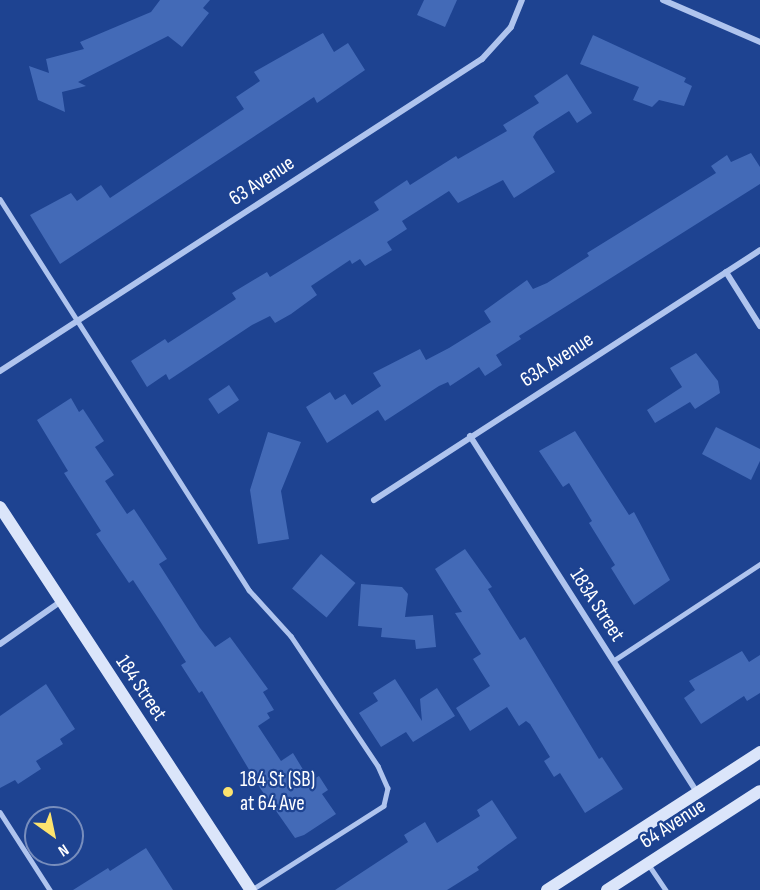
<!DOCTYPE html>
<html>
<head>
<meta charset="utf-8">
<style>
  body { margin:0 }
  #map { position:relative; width:760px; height:890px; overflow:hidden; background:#1e4391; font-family:"Sofia Sans Condensed",sans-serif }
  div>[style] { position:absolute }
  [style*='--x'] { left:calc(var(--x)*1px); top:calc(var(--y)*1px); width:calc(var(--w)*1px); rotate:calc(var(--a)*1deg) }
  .building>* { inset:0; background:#436ab7; transform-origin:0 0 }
  .lane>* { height:4.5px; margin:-2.25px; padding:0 2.25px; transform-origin:2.25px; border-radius:2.25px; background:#afc4ee }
  .street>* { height:6px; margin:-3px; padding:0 3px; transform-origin:3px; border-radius:3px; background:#afc4ee }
  .secondary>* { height:12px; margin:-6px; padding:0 6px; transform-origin:6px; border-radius:6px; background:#dbe5fa }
  .dots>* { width:16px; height:16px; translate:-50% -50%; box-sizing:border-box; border:3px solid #1e4391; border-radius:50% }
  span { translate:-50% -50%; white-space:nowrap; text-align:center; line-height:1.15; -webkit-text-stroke:4.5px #1e4391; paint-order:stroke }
  .street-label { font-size:21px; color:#fff }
  .poi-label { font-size:21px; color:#fff }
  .left { translate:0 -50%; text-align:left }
  .north { position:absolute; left:24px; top:806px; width:60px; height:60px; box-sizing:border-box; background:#1e4391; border:2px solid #788ebd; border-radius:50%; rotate:147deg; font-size:16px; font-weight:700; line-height:24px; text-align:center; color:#fff }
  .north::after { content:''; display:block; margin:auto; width:21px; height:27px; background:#fce36e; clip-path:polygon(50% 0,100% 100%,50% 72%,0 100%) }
</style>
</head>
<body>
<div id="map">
  <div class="building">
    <i style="clip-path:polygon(160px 0,210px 0,203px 8px,209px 13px,182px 47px,168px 36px,78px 82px,86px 86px,62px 92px,65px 112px,38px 100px,29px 66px,49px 73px,46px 59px,84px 49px,80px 42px,151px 12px)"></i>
    <i style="clip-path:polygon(424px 0,457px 0,445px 27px,417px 15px)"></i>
    <i style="clip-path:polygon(323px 33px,334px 52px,348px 43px,365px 70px,317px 103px,314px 97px,267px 128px,60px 264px,30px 215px,71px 193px,77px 201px,101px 185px,110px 198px,244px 109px,236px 97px,260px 81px,254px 72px)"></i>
    <i style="clip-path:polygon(593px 35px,686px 78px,684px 82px,692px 86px,684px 106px,659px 100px,652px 107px,633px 100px,639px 87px,580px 64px)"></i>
    <i style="clip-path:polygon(567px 74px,592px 113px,577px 123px,569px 111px,536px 132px,533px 137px,555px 172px,514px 198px,503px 180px,458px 203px,449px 191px,402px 221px,407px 229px,387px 242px,392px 250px,365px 266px,360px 259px,352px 264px,350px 260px,311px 286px,317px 295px,291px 314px,275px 323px,270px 316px,252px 325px,169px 380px,166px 374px,147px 387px,131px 361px,165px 339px,168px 343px,236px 299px,232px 293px,267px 272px,270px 277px,379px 210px,374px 202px,407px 180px,410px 185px,456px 156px,458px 159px,507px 131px,503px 125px,539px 103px,534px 96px)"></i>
    <i style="clip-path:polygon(751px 153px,760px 167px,760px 184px,519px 336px,521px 339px,496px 355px,502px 365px,485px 376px,479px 367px,450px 386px,448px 382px,439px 386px,385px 421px,378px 410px,327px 443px,306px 407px,330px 392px,335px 400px,345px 394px,352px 405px,381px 386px,373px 373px,420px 349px,426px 360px,449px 348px,491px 322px,484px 311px,527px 280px,533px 289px,547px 283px,589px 256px,587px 253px,716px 173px,711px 166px,727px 155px,731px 162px)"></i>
    <i style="clip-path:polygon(696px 353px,718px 381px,720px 393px,695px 409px,690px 402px,655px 423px,647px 410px,682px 387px,670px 368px)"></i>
    <i style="left:229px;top:385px;width:18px;height:25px;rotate:56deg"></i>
    <i style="clip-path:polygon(71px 398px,79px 412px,83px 409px,104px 441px,95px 447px,114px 475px,105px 481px,127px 514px,134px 509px,167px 559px,159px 564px,200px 628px,215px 647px,230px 637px,268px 689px,263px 692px,274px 710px,267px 713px,270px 718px,258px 726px,281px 761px,293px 753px,310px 781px,319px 776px,328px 790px,322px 794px,336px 814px,304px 835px,295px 838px,260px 788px,202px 691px,199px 693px,181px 665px,186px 662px,160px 621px,133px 580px,129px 583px,96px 534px,101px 531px,64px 473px,68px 471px,37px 420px)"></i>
    <i style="clip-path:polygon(716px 427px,760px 449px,760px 461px,751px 480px,702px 454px)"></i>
    <i style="clip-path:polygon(575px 431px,629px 515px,634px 512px,670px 580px,634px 605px,611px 568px,615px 565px,589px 523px,592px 521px,569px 483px,563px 487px,539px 451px)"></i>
    <i style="clip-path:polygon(268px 432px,301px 442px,281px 491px,289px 539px,258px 544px,250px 490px)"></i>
    <i style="clip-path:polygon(465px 549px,492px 587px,488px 589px,520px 640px,525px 637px,599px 759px,602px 757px,623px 789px,585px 813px,560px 773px,554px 777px,544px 761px,550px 757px,530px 724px,526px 721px,519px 726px,507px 707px,470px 731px,456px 708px,490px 686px,473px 659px,481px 654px,455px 613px,462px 612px,435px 569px)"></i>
    <i style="left:321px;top:554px;width:45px;height:45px;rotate:40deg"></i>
    <i style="clip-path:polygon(361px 584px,402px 587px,408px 594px,405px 617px,433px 615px,436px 647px,416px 649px,415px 640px,381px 637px,382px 628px,358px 626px)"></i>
    <i style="clip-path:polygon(742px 651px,749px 662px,760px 655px,760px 693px,747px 701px,744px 696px,701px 724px,684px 698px,695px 690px,689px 681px)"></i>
    <i style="clip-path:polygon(395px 679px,422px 721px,420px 699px,437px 688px,455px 716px,413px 742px,406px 732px,381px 747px,359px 713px,378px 701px,373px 693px)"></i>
    <i style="clip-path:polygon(46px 684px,75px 729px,60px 739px,63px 744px,36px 761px,41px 769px,18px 784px,15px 780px,0 788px,0 716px)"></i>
    <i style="clip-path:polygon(492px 800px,517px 838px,477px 867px,479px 870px,447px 890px,335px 890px,408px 842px,404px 835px,425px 822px,437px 843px,480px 816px,477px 810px)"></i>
    <i style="clip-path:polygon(146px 848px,173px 890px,73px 890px,108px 868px,110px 871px)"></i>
  </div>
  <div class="lane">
    <i style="--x:0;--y:199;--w:464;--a:57.5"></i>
    <i style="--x:249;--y:590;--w:62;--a:47.6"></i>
    <i style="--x:291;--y:636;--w:156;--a:56.2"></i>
    <i style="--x:378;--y:766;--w:24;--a:66"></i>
    <i style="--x:388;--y:788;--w:18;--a:103"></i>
    <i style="--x:384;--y:806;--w:156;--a:147.5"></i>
    <i style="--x:613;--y:661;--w:176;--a:-33.4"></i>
    <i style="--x:0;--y:812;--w:93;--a:57.3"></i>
    <i style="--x:649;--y:865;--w:30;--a:56"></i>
  </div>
  <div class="street">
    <i style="--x:663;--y:0;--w:106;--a:23.4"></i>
    <i style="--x:726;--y:272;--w:64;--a:57.8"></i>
    <i style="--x:0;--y:371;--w:574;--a:-32.92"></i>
    <i style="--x:482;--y:59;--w:43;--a:-47.8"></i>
    <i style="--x:511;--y:27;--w:29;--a:-68"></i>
    <i style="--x:470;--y:436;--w:423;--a:57.5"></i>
    <i style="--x:374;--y:500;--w:460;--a:-32.9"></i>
    <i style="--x:0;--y:644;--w:73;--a:-35"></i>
  </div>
  <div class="secondary">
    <i style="--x:0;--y:507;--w:458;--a:56.8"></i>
    <i style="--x:547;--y:890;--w:254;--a:-32.9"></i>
    <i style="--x:607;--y:890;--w:182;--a:-32.9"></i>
  </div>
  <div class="dots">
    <i style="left:228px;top:792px;background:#fce36e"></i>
  </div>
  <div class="street-label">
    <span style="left:262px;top:181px;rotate:-33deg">63 Avenue</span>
    <span style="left:557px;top:360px;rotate:-33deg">63A Avenue</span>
    <span style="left:597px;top:605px;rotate:57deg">183A Street</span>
    <span style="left:141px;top:688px;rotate:56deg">184 Street</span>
    <span style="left:673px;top:824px;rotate:-33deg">64 Avenue</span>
  </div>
  <div class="poi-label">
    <span class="left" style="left:240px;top:792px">184 St (SB)<br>at 64 Ave</span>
  </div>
  <div class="north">N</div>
</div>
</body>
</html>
